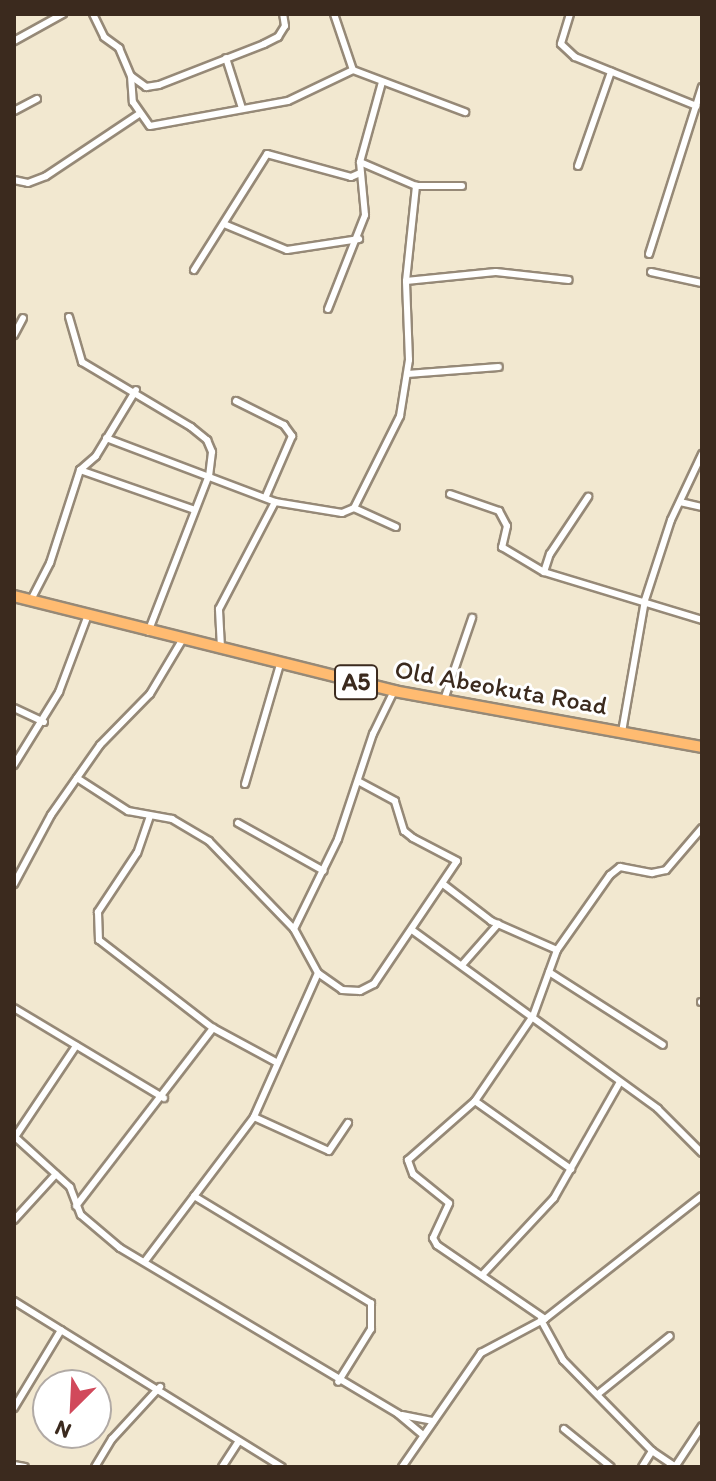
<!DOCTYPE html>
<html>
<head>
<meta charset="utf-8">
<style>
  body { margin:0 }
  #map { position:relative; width:716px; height:1481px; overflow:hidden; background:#f2e8d0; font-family:Itim,sans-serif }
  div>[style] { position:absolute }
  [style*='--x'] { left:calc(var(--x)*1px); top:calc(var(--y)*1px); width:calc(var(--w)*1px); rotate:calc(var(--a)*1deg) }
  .roads { filter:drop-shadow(2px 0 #968977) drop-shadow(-2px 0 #968977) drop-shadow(0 2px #968977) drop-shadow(0 -2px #968977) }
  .minor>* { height:6px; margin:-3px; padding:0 3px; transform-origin:3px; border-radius:3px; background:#fff }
  .trunk>* { height:10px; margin:-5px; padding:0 5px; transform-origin:5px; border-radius:5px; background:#ffbb71 }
  span { translate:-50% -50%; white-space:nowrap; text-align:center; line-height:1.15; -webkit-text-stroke:6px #fff; paint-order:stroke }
  .shield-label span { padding:2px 6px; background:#fff; border:2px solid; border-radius:6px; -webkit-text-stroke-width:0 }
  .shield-label { font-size:24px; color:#3b2a1e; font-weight:700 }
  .street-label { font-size:26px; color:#3b2a1e }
  .frame { position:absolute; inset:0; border:16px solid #3b2a1e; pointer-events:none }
  .north { position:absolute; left:32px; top:1369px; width:80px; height:80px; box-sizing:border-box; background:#fff; border:2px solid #b1aaa5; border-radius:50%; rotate:204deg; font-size:22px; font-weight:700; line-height:32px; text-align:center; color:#3b2a1e }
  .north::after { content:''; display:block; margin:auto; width:28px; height:36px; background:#d1495b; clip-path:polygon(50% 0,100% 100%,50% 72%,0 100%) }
</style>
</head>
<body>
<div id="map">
  <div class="roads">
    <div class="minor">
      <i style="--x:93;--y:14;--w:25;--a:64"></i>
      <i style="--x:104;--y:37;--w:19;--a:36"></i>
      <i style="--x:119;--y:48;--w:30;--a:67"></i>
      <i style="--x:131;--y:76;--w:26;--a:86"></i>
      <i style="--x:133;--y:102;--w:29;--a:55"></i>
      <i style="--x:150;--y:126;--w:140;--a:-10.3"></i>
      <i style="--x:288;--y:101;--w:72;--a:-25.5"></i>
      <i style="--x:353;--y:70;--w:120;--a:20.6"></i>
      <i style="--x:334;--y:14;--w:59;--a:71.3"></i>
      <i style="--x:570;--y:14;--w:31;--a:107"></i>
      <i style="--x:561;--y:44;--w:19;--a:43"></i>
      <i style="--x:575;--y:57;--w:131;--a:22"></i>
      <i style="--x:14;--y:41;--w:56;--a:-28.9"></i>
      <i style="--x:226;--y:58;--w:52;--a:72.3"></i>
      <i style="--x:131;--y:76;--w:19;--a:36"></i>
      <i style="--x:146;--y:87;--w:13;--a:-9"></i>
      <i style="--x:159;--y:85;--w:113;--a:-21.3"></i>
      <i style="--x:264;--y:44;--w:16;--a:-27"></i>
      <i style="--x:278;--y:37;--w:13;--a:-58"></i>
      <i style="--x:285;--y:26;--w:12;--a:-99"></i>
      <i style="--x:14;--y:111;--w:26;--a:-28"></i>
      <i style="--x:360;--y:162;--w:61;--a:23.2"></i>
      <i style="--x:416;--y:186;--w:46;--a:0"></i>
      <i style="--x:578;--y:166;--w:100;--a:-70.7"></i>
      <i style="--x:14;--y:180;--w:14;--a:12"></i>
      <i style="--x:28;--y:183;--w:19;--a:-21"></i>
      <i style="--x:46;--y:176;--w:112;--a:-33.7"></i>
      <i style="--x:224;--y:224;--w:68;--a:22.4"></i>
      <i style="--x:287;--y:250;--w:73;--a:-8.7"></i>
      <i style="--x:649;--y:254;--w:175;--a:-72.4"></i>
      <i style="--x:194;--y:270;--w:137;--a:-57.8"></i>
      <i style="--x:267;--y:154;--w:87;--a:15.3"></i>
      <i style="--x:351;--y:177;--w:10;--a:-24"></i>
      <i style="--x:651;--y:272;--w:52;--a:12.2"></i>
      <i style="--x:406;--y:281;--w:90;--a:-5.7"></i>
      <i style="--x:496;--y:272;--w:73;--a:6.3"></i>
      <i style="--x:328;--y:309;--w:101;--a:-68.5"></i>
      <i style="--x:365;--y:215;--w:53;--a:-95.4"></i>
      <i style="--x:360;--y:162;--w:83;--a:-74.6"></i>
      <i style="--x:69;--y:317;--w:47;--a:73.9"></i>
      <i style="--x:82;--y:362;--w:127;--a:30.8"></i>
      <i style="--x:191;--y:427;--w:21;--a:39"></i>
      <i style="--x:207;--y:440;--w:13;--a:67"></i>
      <i style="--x:212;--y:452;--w:23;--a:97"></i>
      <i style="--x:209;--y:475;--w:168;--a:111.2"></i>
      <i style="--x:14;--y:335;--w:19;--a:-62"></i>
      <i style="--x:407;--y:374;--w:92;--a:-4.4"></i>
      <i style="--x:236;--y:401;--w:54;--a:26.6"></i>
      <i style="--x:284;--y:425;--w:14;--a:54"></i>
      <i style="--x:292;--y:436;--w:65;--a:113.4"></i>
      <i style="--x:106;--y:438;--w:181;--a:20.7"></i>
      <i style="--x:275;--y:502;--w:68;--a:9.3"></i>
      <i style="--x:342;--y:513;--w:13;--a:-23"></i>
      <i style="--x:354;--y:508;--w:103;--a:-63.4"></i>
      <i style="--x:400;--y:416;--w:57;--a:-80.9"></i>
      <i style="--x:409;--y:360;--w:79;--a:-92.2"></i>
      <i style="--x:406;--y:281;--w:96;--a:-84"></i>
      <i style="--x:80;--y:470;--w:119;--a:19.2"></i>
      <i style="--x:450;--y:494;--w:52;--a:19.1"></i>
      <i style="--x:499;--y:511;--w:17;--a:62"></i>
      <i style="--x:507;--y:526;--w:22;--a:103"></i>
      <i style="--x:502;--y:547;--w:49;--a:30.8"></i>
      <i style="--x:544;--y:572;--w:165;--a:16.9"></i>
      <i style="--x:680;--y:502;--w:23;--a:13"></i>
      <i style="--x:354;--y:508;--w:46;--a:24.3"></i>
      <i style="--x:544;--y:572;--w:19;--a:-72"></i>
      <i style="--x:550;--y:554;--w:69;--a:-56.3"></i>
      <i style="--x:31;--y:600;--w:42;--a:-62.8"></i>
      <i style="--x:50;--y:563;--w:98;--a:-72.1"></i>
      <i style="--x:80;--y:470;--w:21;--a:-41"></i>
      <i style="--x:96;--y:456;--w:77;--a:-58.8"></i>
      <i style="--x:221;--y:648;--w:39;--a:-93"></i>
      <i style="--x:219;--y:609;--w:121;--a:-62.4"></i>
      <i style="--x:444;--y:700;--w:87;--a:-71.1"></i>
      <i style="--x:14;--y:708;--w:33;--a:25"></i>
      <i style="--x:622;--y:732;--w:134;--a:-80.1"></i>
      <i style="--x:645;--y:600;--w:84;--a:-72"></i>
      <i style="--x:671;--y:520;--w:73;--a:-64.8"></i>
      <i style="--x:14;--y:765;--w:86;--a:-58.3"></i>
      <i style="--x:59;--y:692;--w:82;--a:-69.4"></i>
      <i style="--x:77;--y:778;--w:61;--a:32.9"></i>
      <i style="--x:128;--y:811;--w:45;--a:10.3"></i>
      <i style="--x:172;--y:819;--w:43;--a:30.7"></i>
      <i style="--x:209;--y:841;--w:122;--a:46"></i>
      <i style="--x:294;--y:929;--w:50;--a:61.4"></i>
      <i style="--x:318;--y:973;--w:158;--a:114"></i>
      <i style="--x:254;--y:1117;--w:181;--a:127.1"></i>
      <i style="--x:245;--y:784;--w:125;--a:-73.7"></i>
      <i style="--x:150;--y:816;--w:39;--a:109"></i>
      <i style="--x:137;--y:853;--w:71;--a:123.5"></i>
      <i style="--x:98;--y:912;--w:28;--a:88"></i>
      <i style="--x:99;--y:940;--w:144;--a:37.7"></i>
      <i style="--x:213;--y:1028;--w:72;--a:28.4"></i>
      <i style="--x:238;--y:823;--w:98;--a:29.2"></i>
      <i style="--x:14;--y:884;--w:78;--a:-61.8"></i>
      <i style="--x:51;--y:815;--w:85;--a:-55"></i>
      <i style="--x:100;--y:745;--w:71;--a:-45.6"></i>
      <i style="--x:150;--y:694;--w:61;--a:-59.2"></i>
      <i style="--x:443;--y:884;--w:61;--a:37.6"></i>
      <i style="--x:491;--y:921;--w:72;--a:23.7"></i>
      <i style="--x:294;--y:929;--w:100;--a:-63.9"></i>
      <i style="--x:338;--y:839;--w:111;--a:-71.6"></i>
      <i style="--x:373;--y:734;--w:48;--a:-64"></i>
      <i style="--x:412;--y:930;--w:304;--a:36"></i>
      <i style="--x:658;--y:1109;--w:62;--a:45"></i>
      <i style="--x:462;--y:965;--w:55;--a:-48.7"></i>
      <i style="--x:549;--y:972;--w:135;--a:32.6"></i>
      <i style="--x:318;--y:973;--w:29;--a:35"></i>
      <i style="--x:342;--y:990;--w:18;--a:3"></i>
      <i style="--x:360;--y:991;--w:16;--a:-27"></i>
      <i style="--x:374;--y:984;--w:148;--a:-56"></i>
      <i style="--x:457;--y:861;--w:50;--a:-152.4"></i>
      <i style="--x:413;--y:838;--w:11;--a:-142"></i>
      <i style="--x:404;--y:831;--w:31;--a:-107"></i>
      <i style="--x:395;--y:801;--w:42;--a:-151.6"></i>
      <i style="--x:701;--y:1002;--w:1;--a:0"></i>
      <i style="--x:14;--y:1008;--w:175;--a:31"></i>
      <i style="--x:475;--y:1101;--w:118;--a:35.3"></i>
      <i style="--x:254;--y:1117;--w:82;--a:24.4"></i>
      <i style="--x:329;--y:1151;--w:34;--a:-56"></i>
      <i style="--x:14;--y:1136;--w:76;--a:42.3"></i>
      <i style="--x:70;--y:1187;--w:30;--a:69"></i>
      <i style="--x:81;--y:1215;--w:51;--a:40.2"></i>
      <i style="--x:120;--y:1248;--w:324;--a:30.8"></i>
      <i style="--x:398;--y:1414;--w:33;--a:40"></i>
      <i style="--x:15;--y:1137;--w:110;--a:-56.2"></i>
      <i style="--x:194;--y:1196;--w:207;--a:31.2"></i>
      <i style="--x:371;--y:1303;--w:26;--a:90"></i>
      <i style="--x:371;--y:1329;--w:62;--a:121.9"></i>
      <i style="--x:76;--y:1206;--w:225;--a:-52.4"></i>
      <i style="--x:14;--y:1220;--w:62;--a:-47.6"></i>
      <i style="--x:483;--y:1274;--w:104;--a:-46.9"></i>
      <i style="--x:554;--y:1198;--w:133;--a:-60.4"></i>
      <i style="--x:14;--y:1301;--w:315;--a:31.8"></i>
      <i style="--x:545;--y:1319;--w:131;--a:-145.6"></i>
      <i style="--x:437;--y:1245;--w:8;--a:-120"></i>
      <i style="--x:433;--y:1238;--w:38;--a:-65"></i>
      <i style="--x:449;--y:1203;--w:46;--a:-141.1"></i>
      <i style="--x:413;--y:1174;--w:15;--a:-110"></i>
      <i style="--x:408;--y:1160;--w:89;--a:-41.4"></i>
      <i style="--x:475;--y:1101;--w:103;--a:-55.7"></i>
      <i style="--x:533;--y:1016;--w:70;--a:-70"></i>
      <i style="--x:557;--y:950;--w:92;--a:-54.8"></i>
      <i style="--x:610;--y:875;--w:13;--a:-39"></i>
      <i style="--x:620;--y:867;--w:33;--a:11"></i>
      <i style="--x:652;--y:873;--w:14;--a:-12"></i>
      <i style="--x:666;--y:870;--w:55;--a:-49.4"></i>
      <i style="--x:541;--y:1320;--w:46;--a:61.2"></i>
      <i style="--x:563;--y:1360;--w:127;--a:45.6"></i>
      <i style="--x:652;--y:1451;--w:29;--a:34"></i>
      <i style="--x:598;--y:1394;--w:92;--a:-38.9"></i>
      <i style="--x:14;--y:1408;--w:91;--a:-58.9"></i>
      <i style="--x:402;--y:1415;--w:32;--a:11"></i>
      <i style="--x:564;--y:1429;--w:60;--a:39"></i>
      <i style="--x:14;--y:1465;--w:11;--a:10"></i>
      <i style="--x:95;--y:1467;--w:33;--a:-59"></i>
      <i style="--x:112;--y:1439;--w:71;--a:-47.3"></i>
      <i style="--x:222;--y:1467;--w:31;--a:-57"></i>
      <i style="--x:402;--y:1467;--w:139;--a:-55.3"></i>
      <i style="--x:481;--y:1353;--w:72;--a:-28"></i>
      <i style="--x:545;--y:1319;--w:199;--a:-38.1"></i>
      <i style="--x:642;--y:1467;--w:19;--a:-58"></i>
      <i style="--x:675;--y:1467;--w:49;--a:-56.6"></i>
    </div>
    <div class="trunk">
      <i style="--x:14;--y:596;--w:392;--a:14"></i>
      <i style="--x:394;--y:691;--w:313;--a:10.3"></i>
    </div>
  </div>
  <div class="shield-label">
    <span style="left:356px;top:682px">A5</span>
  </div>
  <div class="street-label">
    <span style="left:501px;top:688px;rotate:10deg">Old Abeokuta Road</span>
  </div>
  <div class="frame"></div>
  <div class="north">N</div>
</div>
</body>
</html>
